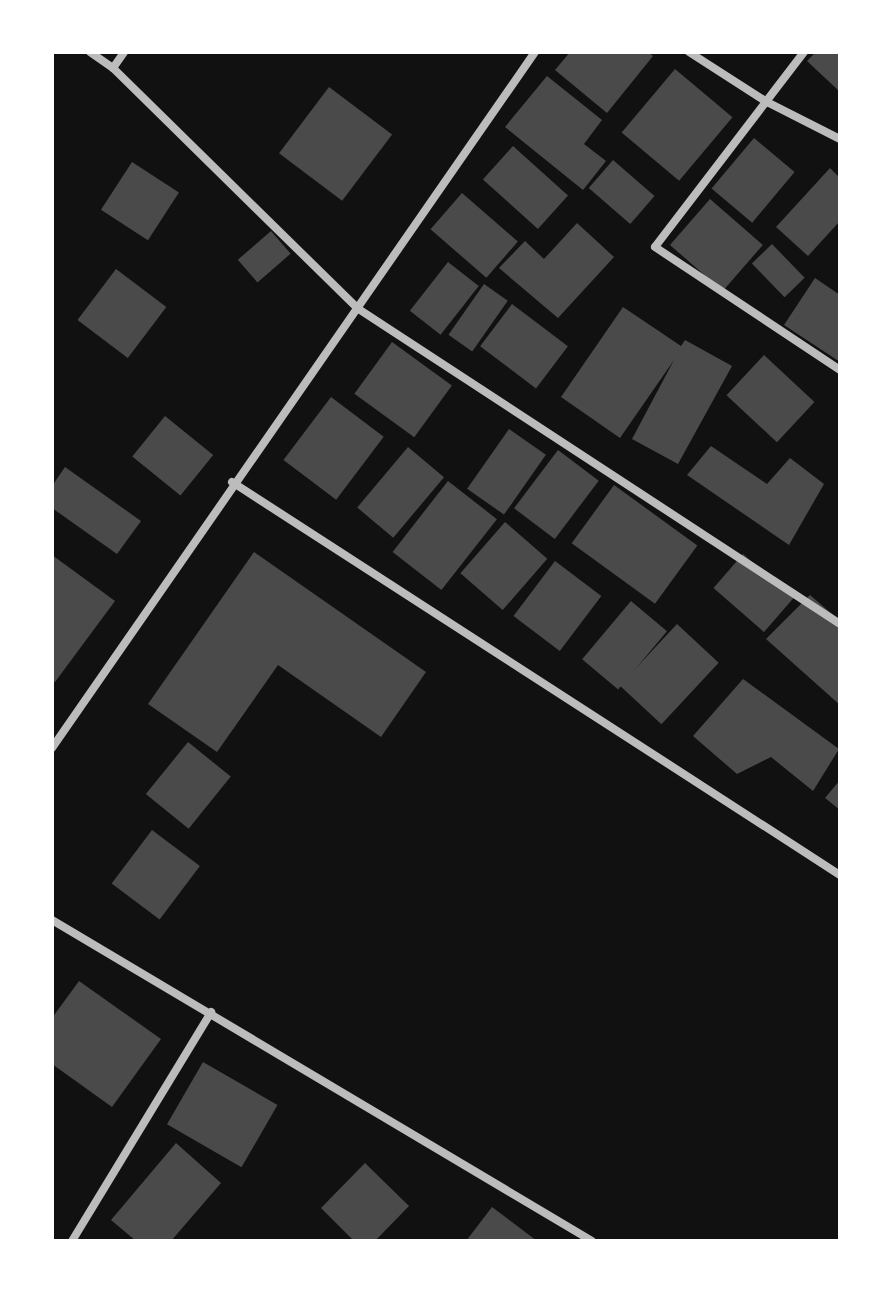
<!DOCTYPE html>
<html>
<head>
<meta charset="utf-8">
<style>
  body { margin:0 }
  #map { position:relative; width:892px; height:1293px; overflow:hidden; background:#111; font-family:Inter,sans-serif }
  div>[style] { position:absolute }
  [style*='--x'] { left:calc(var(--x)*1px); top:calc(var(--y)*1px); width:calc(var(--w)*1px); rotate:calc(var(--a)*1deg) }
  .building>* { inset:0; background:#4a4a4a; transform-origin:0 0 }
  .minor>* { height:8px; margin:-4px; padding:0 4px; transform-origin:4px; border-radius:4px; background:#bcbcbc }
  span { translate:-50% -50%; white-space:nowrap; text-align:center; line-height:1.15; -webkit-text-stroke:8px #fff; paint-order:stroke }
  .frame { position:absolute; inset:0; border:54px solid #fff; pointer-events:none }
</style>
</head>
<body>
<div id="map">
  <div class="building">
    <i style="clip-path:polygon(570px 52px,648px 52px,653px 56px,607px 113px,555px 70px)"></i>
    <i style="clip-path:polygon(816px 52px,840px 52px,840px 92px,807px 61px)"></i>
    <i style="left:675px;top:69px;width:75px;height:83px;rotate:40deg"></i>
    <i style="clip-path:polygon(547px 76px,602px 120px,584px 144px,606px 161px,583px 190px,505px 127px)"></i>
    <i style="left:329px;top:87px;width:79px;height:83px;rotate:37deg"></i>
    <i style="left:754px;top:138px;width:53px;height:66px;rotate:40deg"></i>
    <i style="left:513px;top:146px;width:74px;height:45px;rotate:42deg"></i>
    <i style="left:613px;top:160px;width:55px;height:37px;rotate:41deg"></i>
    <i style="left:132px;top:162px;width:56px;height:57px;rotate:33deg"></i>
    <i style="clip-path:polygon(830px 168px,840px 178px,840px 221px,808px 256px,776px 227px)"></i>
    <i style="left:462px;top:193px;width:74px;height:48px;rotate:41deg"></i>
    <i style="left:710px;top:199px;width:70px;height:61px;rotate:41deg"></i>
    <i style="clip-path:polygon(577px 223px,614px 257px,558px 318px,499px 268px,525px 241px,544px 259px)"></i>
    <i style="left:271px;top:231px;width:30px;height:44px;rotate:49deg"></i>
    <i style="left:772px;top:244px;width:47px;height:28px;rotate:46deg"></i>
    <i style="left:448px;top:262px;width:39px;height:62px;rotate:38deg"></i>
    <i style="left:116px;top:269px;width:63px;height:64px;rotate:37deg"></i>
    <i style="clip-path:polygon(815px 278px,840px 295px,840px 362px,784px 325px)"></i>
    <i style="left:484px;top:284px;width:29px;height:62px;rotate:35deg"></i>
    <i style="left:512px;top:304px;width:70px;height:53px;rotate:37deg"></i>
    <i style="clip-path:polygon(623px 307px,681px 346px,685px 340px,732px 366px,678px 464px,632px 439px,674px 360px,620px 438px,561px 397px)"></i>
    <i style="left:392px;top:342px;width:74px;height:64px;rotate:36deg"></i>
    <i style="left:764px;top:355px;width:69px;height:55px;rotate:43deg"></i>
    <i style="left:331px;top:397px;width:66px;height:79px;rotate:37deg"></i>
    <i style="left:165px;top:416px;width:62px;height:52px;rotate:39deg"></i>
    <i style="left:509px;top:429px;width:45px;height:73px;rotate:35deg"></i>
    <i style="clip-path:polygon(711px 446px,767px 484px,790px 458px,824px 484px,789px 545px,687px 475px)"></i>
    <i style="left:408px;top:447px;width:47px;height:79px;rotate:40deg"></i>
    <i style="left:558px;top:450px;width:51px;height:73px;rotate:37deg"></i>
    <i style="clip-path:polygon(65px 467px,141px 521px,117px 554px,52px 508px,52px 486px)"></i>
    <i style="left:448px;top:481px;width:62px;height:90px;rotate:38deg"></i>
    <i style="left:614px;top:485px;width:103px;height:72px;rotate:36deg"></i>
    <i style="left:505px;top:522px;width:56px;height:68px;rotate:41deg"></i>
    <i style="clip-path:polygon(254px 552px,426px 672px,381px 737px,278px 665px,217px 752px,148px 704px)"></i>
    <i style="left:743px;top:554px;width:67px;height:45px;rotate:41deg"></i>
    <i style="clip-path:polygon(52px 555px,115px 601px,55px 682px,52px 680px)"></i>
    <i style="left:555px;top:561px;width:58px;height:69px;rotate:37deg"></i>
    <i style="clip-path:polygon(810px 595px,840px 621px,840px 705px,766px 639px)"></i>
    <i style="left:631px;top:601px;width:47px;height:76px;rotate:40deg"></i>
    <i style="left:677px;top:624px;width:57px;height:84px;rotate:43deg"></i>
    <i style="clip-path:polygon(743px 679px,839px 749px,813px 791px,771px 757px,737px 774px,693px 736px)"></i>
    <i style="left:188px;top:742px;width:55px;height:67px;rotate:39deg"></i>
    <i style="clip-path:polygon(840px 780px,840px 810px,825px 798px)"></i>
    <i style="left:152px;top:830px;width:60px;height:67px;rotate:37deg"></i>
    <i style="clip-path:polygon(79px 981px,161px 1039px,112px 1107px,52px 1064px,52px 1018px)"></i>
    <i style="left:203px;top:1062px;width:86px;height:72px;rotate:30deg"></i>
    <i style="clip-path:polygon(176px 1143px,221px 1183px,171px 1241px,136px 1241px,111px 1220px)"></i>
    <i style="clip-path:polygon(365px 1163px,409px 1206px,375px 1241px,354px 1241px,321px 1208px)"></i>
    <i style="clip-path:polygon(492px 1207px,537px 1241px,466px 1241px)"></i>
  </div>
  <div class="minor">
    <i style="--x:90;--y:52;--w:28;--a:35"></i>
    <i style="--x:113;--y:68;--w:342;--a:44.5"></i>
    <i style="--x:357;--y:308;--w:577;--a:33.19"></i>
    <i style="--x:689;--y:52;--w:93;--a:32.7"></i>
    <i style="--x:767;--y:102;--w:82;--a:26.9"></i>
    <i style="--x:804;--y:52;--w:245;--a:127.4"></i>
    <i style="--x:655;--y:247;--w:222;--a:33.6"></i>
    <i style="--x:113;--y:68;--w:19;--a:-55"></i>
    <i style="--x:232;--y:482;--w:724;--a:32.88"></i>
    <i style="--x:52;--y:748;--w:847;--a:-55.24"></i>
    <i style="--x:52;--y:920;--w:628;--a:30.73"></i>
    <i style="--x:72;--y:1241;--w:268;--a:-58.7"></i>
  </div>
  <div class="frame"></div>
</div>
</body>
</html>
